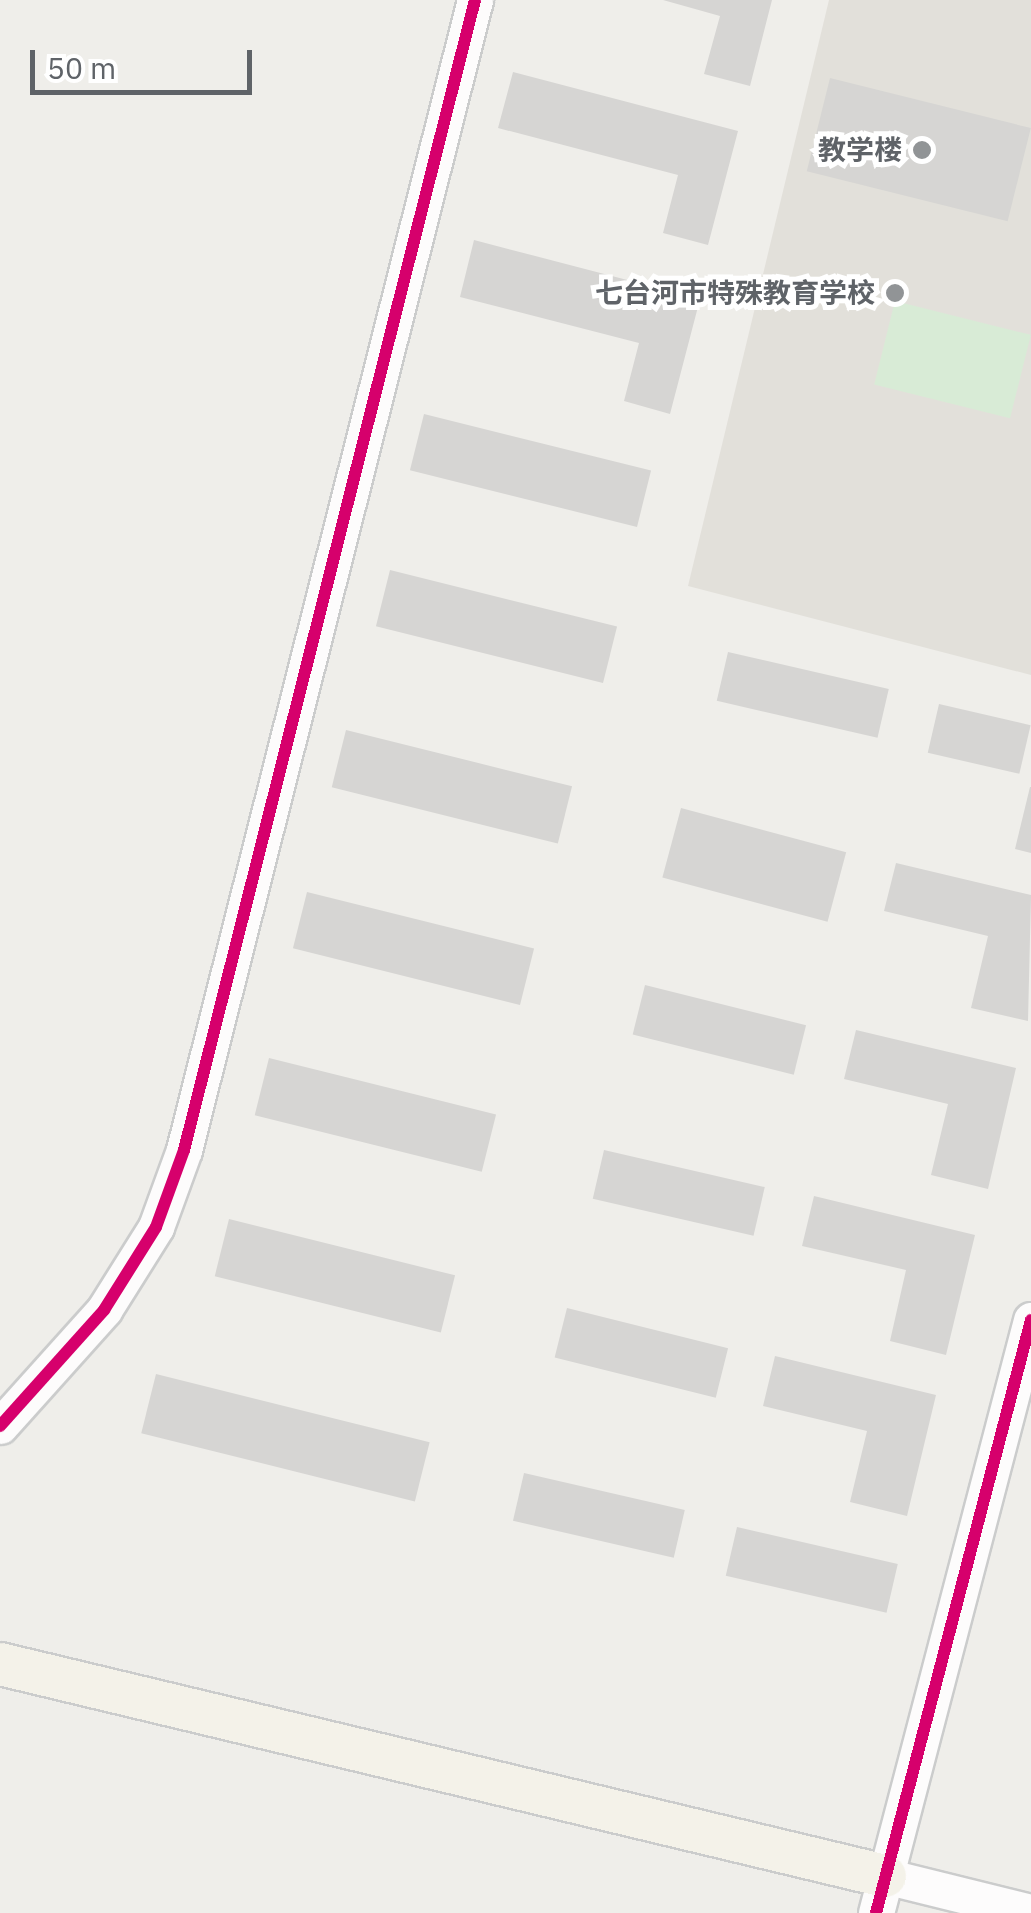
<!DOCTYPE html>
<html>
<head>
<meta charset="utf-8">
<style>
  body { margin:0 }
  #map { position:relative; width:1031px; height:1913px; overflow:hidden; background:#efeeea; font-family:"IBM Plex Sans","Noto Sans SC",sans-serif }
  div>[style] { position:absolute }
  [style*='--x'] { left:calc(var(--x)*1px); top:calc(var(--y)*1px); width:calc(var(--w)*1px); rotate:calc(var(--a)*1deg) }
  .education>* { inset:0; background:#e2e0da }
  .green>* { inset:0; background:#d8ebd6; transform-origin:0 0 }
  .building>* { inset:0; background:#d6d5d3; transform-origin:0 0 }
  .roads { filter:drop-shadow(2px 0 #cbcccc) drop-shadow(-2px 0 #cbcccc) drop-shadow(0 2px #cbcccc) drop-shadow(0 -2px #cbcccc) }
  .minor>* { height:35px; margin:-17.5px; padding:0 17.5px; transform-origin:17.5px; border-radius:17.5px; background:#fdfcfc }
  .major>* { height:42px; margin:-21px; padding:0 21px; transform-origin:21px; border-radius:21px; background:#f4f2e9 }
  .cycleway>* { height:12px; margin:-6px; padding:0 6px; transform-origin:6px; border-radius:6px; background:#d6006c }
  .dots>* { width:28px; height:28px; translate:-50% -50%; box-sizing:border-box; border:5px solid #fff; border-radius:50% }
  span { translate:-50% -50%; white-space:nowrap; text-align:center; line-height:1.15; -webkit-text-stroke:10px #fff; paint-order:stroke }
  .poi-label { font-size:28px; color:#5f6368; font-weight:700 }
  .right { translate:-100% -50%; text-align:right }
  .scale { position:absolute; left:30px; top:50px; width:222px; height:45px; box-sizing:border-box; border:5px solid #5f6368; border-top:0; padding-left:12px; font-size:30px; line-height:35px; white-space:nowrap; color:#5f6368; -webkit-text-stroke:8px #fff; paint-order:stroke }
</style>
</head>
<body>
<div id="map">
  <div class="education">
    <i style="clip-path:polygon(829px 0,1031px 0,1031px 675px,688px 586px)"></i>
  </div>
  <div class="green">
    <i style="left:895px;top:301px;width:140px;height:86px;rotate:14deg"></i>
  </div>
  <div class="building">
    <i style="clip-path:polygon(663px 0,772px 0,750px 86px,704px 74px,720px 16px)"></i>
    <i style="clip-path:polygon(513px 72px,738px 131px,708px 245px,663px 233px,678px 175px,498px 128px)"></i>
    <i style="left:830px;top:78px;width:207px;height:96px;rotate:14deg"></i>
    <i style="clip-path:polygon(474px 240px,700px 299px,670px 414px,624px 401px,639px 343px,460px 297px)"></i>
    <i style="left:424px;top:414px;width:234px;height:58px;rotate:14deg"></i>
    <i style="left:390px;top:570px;width:234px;height:58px;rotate:14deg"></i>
    <i style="left:728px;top:652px;width:165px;height:50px;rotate:13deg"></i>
    <i style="left:939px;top:704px;width:94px;height:50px;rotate:13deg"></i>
    <i style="left:346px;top:730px;width:233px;height:59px;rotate:14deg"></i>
    <i style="clip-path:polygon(1030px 787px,1031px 787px,1031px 853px,1015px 849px)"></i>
    <i style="left:681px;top:808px;width:171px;height:72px;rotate:15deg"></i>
    <i style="clip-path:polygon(896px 863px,1031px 895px,1028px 1021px,971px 1008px,988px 936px,884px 911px)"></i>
    <i style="left:307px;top:892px;width:234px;height:58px;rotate:14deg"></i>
    <i style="left:645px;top:985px;width:166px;height:51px;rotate:14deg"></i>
    <i style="clip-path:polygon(856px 1030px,1016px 1068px,988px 1189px,931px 1175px,948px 1104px,844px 1079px)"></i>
    <i style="left:269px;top:1058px;width:234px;height:59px;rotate:14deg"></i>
    <i style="left:604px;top:1150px;width:165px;height:50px;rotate:13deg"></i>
    <i style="clip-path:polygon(814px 1196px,975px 1235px,946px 1355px,890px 1341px,906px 1270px,802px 1246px)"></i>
    <i style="left:229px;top:1219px;width:233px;height:59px;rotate:14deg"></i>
    <i style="left:567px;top:1308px;width:166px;height:51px;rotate:14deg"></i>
    <i style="clip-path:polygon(775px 1356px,936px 1395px,907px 1516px,850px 1502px,867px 1431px,763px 1406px)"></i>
    <i style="left:156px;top:1374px;width:282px;height:61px;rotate:14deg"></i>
    <i style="left:524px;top:1473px;width:165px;height:49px;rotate:13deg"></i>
    <i style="left:737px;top:1527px;width:165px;height:50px;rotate:13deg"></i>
  </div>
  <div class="roads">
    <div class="minor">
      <i style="--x:0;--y:1426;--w:156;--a:-48.1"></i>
      <i style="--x:104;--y:1310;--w:98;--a:-57.9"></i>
      <i style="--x:156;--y:1227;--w:82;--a:-70"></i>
      <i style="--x:184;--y:1150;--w:1186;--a:-75.8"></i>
      <i style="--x:885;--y:1876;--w:150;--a:13.9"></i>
      <i style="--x:876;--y:1913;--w:613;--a:-75.35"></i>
    </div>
    <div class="major">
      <i style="--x:0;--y:1664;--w:910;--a:13.47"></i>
    </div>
  </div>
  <div class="cycleway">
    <i style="--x:0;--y:1426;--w:156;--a:-48.1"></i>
    <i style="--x:104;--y:1310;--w:98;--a:-57.9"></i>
    <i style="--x:156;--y:1227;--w:82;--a:-70"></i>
    <i style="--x:184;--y:1150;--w:1186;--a:-75.8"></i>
    <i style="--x:876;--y:1913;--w:613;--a:-75.35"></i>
  </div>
  <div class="dots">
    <i style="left:922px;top:150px;background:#919496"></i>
    <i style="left:895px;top:293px;background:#919496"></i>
  </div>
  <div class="poi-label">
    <span class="right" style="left:902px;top:150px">教学楼</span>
    <span class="right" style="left:875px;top:293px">七台河市特殊教育学校</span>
  </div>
  <div class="scale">50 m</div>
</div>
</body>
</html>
